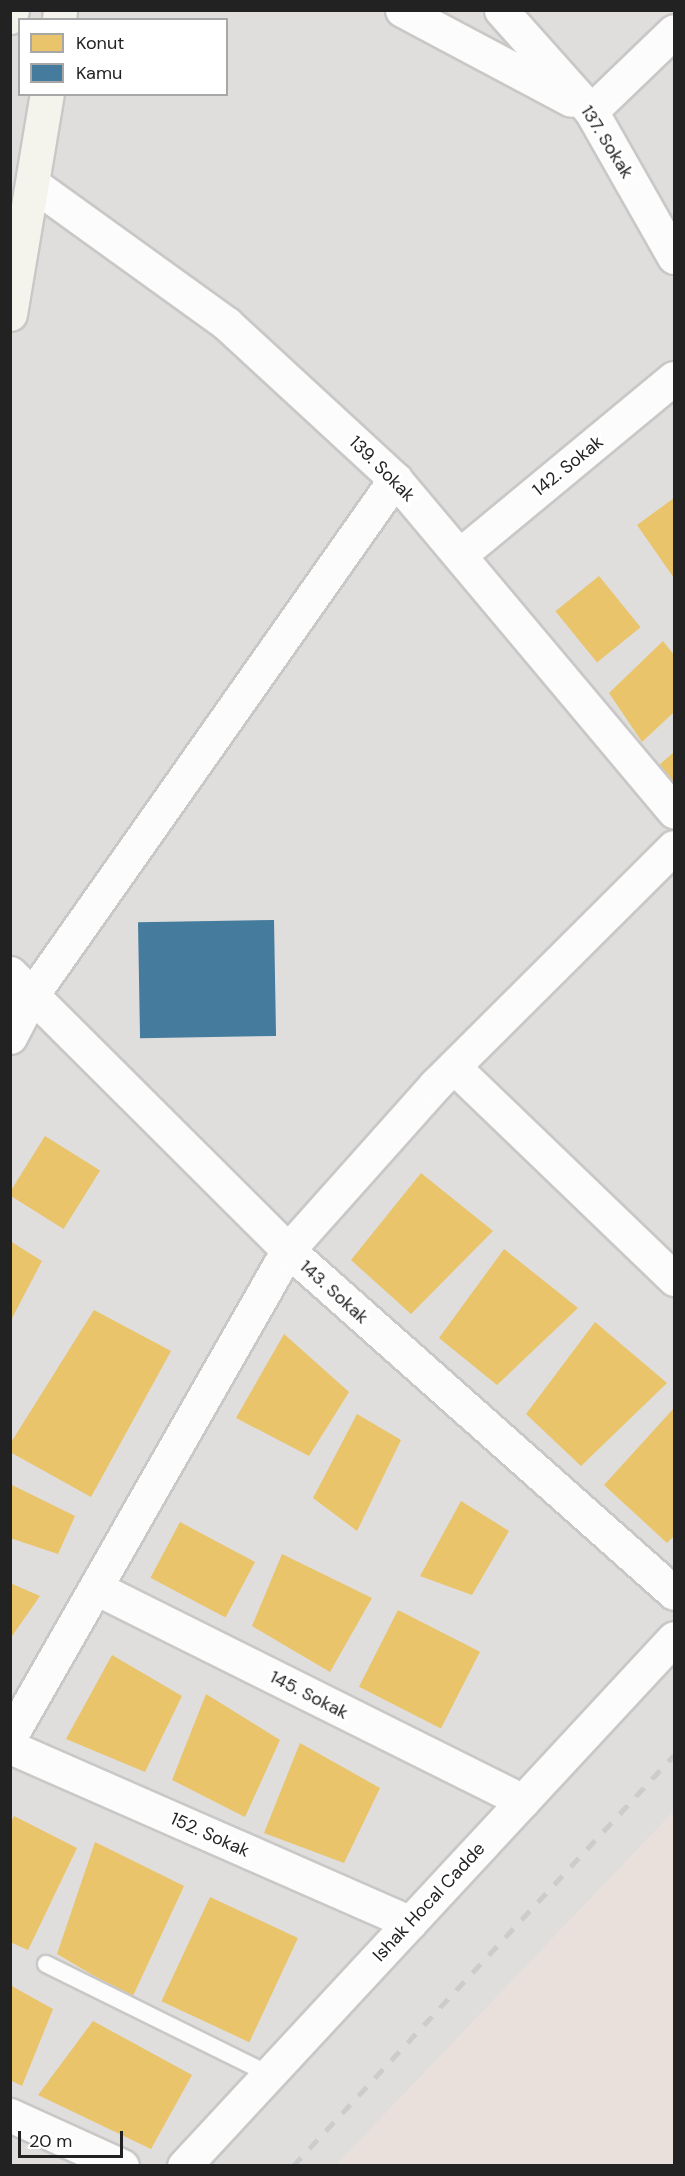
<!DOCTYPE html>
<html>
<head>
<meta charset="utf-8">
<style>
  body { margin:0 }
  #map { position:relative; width:685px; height:2176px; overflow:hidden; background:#f0eeeb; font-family:"DM Sans",sans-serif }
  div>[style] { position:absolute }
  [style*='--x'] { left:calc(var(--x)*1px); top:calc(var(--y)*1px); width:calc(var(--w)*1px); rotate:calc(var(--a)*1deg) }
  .residential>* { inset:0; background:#dfdedc }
  .military>* { inset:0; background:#eae0db }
  .homes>* { inset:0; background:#e9c46a; transform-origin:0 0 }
  .public>* { inset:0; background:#457b9d; transform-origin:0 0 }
  .roads { filter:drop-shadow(2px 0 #c9c8c7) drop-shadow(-2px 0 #c9c8c7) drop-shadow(0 2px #c9c8c7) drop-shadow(0 -2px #c9c8c7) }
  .lane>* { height:16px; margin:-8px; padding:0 8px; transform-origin:8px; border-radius:8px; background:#fdfcfc }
  .street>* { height:33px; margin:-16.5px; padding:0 16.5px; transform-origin:16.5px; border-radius:16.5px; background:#fdfcfc }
  .secondary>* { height:33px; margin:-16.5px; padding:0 16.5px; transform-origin:16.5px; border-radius:16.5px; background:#f4f4ed }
  .rail>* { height:4.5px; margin-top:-2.25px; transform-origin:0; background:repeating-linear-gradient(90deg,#ccc 0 12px,transparent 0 24px) }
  span { translate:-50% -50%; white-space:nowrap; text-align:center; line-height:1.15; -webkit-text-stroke:6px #fff; paint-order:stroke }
  .street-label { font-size:18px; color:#222 }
  .frame { position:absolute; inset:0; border:12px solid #222; pointer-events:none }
  .legend { position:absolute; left:18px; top:18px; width:210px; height:78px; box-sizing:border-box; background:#fff; border:2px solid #a7a7a7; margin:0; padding:8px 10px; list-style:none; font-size:18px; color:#222 }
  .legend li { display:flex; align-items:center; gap:12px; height:30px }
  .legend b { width:30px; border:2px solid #a7a7a7 }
  .scale { position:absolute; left:18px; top:2131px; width:105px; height:27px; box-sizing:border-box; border:3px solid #222; border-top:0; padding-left:8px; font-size:18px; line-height:21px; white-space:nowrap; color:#222; -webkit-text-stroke:4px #fff; paint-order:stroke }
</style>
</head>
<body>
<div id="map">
  <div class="residential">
    <i style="clip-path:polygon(evenodd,11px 11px,674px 11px,674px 2165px,11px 2165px,11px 11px,20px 20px,226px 20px,226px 94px,20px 94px,20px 20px)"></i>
  </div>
  <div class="military">
    <i style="clip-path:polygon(674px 1811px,674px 2165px,336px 2165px)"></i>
  </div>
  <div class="homes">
    <i style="clip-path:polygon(674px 498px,674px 578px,637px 525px)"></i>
    <i style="left:599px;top:576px;width:66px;height:56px;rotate:51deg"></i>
    <i style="clip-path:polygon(663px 641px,674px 655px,674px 712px,642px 742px,609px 693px)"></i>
    <i style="clip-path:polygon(674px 752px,674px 788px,658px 766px)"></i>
    <i style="left:45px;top:1136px;width:65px;height:69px;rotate:32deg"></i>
    <i style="clip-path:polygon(421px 1173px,493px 1231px,411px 1314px,351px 1260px)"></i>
    <i style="clip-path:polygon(10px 1241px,42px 1261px,10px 1322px)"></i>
    <i style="clip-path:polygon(504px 1249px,578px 1308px,497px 1385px,439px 1338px)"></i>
    <i style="clip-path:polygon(94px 1310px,171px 1351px,91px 1497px,10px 1452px,10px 1444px)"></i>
    <i style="clip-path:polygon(595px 1322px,667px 1383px,581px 1466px,526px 1414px)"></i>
    <i style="clip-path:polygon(284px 1334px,349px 1392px,309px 1456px,236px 1418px)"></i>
    <i style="clip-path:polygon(674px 1408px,674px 1536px,667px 1543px,604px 1485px)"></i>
    <i style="clip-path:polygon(357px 1414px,401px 1440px,357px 1531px,313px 1498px)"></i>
    <i style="clip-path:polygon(10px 1484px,75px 1516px,58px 1554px,10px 1538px)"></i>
    <i style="clip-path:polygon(461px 1501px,509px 1531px,472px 1595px,420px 1576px)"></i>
    <i style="left:180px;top:1522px;width:85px;height:63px;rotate:28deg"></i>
    <i style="clip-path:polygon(282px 1554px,372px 1598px,330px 1672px,252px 1626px)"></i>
    <i style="clip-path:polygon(10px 1583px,40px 1596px,10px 1639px)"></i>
    <i style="left:398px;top:1610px;width:92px;height:86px;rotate:27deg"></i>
    <i style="clip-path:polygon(112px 1655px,182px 1696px,145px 1772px,66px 1739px)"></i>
    <i style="clip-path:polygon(206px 1694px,280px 1740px,245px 1817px,172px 1780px)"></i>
    <i style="clip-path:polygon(300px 1743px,380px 1788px,344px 1863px,264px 1833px)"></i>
    <i style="clip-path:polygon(14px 1816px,77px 1848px,28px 1950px,10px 1942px,10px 1824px)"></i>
    <i style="clip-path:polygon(95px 1842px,184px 1886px,132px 1998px,57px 1954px)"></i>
    <i style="left:210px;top:1897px;width:97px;height:115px;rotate:25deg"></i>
    <i style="clip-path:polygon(10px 1985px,53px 2009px,22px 2086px,10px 2080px)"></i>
    <i style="clip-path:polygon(93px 2021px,192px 2075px,151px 2149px,38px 2095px)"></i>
  </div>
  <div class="public">
    <i style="left:274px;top:920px;width:116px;height:136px;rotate:89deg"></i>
  </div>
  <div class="roads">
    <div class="lane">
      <i style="--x:46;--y:1964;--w:249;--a:26.3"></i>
    </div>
    <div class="street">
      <i style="--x:402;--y:10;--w:191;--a:28"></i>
      <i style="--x:501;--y:10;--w:135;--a:48.3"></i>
      <i style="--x:591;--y:111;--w:168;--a:60.4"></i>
      <i style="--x:591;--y:111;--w:115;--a:-43.9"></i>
      <i style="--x:33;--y:184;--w:239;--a:35.8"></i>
      <i style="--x:227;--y:324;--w:229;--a:42.7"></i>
      <i style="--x:395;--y:479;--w:434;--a:50"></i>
      <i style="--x:461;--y:554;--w:276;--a:-39.6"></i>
      <i style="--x:10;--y:973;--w:392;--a:44.9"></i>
      <i style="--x:288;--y:1250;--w:516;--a:41.62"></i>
      <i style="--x:10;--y:1037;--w:47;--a:-62.4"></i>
      <i style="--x:32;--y:995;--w:631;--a:-54.87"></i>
      <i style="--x:454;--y:1067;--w:306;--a:43.9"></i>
      <i style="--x:96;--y:1588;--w:477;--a:26.5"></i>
      <i style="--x:10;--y:1737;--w:561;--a:-60.28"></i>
      <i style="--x:288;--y:1250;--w:221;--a:-48.3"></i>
      <i style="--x:435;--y:1085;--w:337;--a:-44.9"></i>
      <i style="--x:10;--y:1747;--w:437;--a:23.7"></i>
      <i style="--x:10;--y:2115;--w:123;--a:24.5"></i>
      <i style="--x:184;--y:2166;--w:720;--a:-47.14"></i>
    </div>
    <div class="secondary">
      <i style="--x:10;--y:17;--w:7;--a:-74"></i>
      <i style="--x:59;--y:20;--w:10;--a:-84"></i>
      <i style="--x:10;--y:314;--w:223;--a:-80.5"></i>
    </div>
  </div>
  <div class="rail">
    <i style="--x:293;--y:2166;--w:560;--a:-47.17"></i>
  </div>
  <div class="street-label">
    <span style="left:607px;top:142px;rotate:58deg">137. Sokak</span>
    <span style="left:568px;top:466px;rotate:-39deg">142. Sokak</span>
    <span style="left:382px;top:469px;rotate:45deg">139. Sokak</span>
    <span style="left:334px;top:1292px;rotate:42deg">143. Sokak</span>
    <span style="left:309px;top:1695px;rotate:27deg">145. Sokak</span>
    <span style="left:210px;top:1835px;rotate:24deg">152. Sokak</span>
    <span style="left:429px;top:1902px;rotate:-47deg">Ishak Hocal Cadde</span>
  </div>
  <div class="frame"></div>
  <ul class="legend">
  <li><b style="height:16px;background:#e9c46a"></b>Konut</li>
  <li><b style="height:16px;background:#457b9d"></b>Kamu</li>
  </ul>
  <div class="scale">20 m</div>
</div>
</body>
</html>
